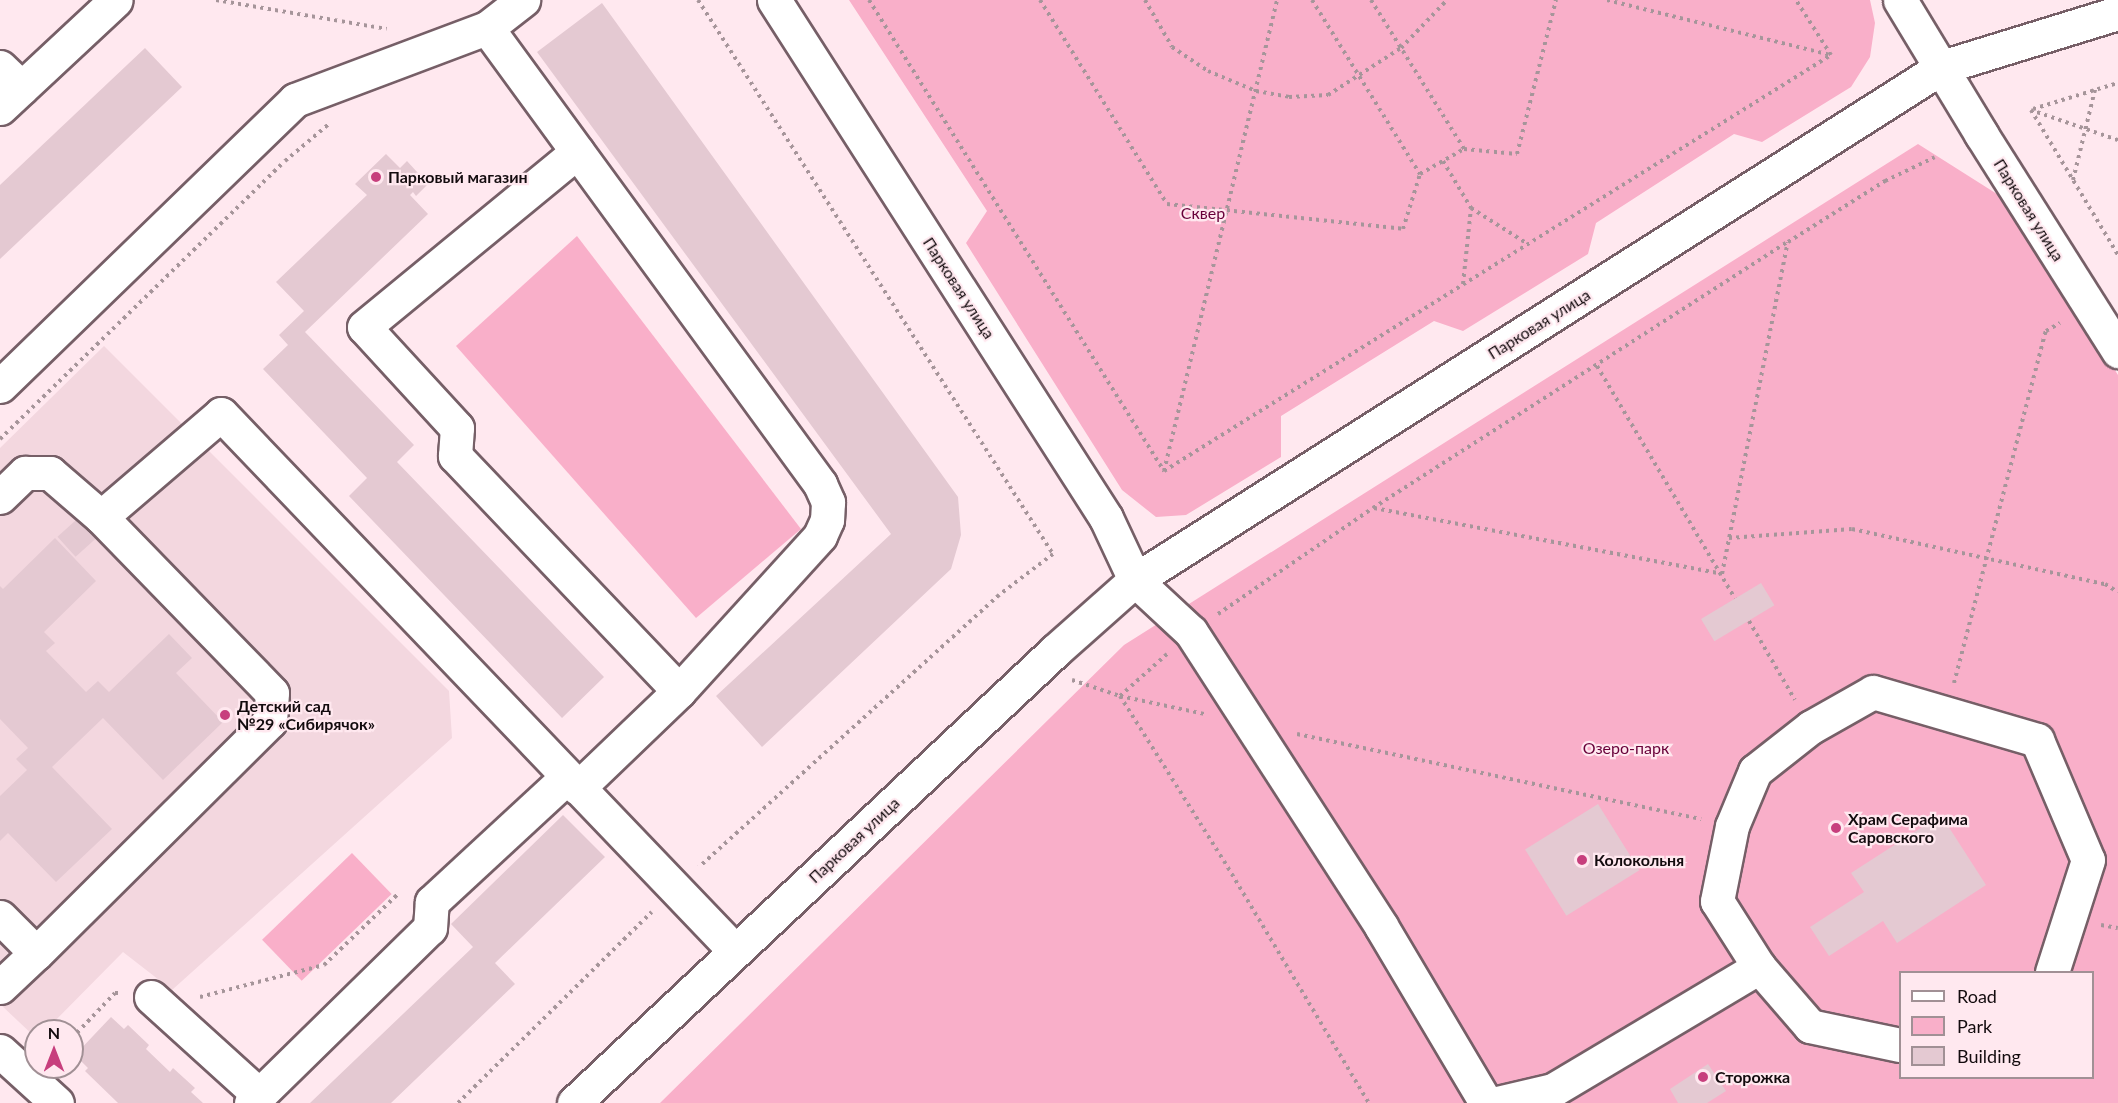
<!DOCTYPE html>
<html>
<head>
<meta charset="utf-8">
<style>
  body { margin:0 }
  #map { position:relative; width:2118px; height:1103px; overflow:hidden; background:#ffe8ef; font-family:Lato,sans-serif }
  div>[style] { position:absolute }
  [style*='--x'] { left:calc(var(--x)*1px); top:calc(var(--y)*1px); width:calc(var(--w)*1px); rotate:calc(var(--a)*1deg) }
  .built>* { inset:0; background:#f3d7df }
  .green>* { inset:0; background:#f9afc9; transform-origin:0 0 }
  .building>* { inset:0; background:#e4c9d2; transform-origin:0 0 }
  .path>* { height:4px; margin-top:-2px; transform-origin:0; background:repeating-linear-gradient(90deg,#a6959a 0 3px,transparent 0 7.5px) }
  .roads { filter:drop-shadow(2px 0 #765f67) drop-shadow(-2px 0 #765f67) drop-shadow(0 2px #765f67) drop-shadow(0 -2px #765f67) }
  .minor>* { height:33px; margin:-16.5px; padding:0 16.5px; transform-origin:16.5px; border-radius:16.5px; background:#fff }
  .dots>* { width:16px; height:16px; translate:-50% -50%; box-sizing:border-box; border:3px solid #ffe8ef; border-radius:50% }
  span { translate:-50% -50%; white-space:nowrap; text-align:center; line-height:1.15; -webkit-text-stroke:4.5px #ffe8ef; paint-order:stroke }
  .poi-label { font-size:16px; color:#130b0e; font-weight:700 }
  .left { translate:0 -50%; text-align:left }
  .street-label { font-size:16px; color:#130b0e }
  .park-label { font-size:16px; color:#680039 }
  .legend { position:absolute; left:1899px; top:971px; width:195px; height:108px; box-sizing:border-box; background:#ffe8ef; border:2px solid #a19095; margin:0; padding:8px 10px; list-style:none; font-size:18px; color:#130b0e }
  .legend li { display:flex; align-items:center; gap:12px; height:30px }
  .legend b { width:30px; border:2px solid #a19095 }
  .north { position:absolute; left:24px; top:1019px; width:60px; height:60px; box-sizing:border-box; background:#ffe8ef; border:2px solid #a19095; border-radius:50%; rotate:0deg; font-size:16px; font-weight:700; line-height:24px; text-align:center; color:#130b0e }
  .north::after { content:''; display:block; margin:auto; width:21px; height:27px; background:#c73f7d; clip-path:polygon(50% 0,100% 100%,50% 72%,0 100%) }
</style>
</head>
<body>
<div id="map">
  <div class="built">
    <i style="clip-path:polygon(104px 346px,449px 691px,452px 738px,172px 990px,123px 952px,45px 1031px,36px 1031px,36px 1038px,0 1004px,0 448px)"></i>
  </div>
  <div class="green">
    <i style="clip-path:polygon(849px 0,1870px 0,1875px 23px,1870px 57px,1851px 87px,1762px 142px,1734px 134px,1596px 223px,1588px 254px,1463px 331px,1434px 321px,1281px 416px,1281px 457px,1186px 515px,1156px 517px,1122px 490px,966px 243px,987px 211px)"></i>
    <i style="clip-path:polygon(evenodd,1918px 144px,2008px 201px,2118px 375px,2118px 1103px,660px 1103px,1124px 645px,1918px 144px,1900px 972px,2092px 972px,2092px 1078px,1900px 1078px,1900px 972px)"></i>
    <i style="clip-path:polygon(577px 236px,801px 529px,696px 618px,456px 346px)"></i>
    <i style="left:352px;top:853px;width:57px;height:125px;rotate:46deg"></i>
  </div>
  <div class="building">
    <i style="clip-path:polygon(602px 3px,958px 497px,961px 535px,951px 569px,762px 747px,716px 696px,891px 534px,537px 52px)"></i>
    <i style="clip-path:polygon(145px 48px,182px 87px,0 259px,0 185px)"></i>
    <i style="clip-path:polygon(386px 154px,400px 168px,407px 161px,428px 184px,416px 196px,413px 192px,410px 195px,428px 214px,305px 332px,414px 445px,397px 462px,604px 677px,562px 718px,349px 496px,367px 478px,263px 369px,288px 345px,279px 335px,304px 311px,276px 282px,367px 195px,355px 184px)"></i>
    <i style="left:85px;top:512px;width:27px;height:37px;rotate:48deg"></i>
    <i style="clip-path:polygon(55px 538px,96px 581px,44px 632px,55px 643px,46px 651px,86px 692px,98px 681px,109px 692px,169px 634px,192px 658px,176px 673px,223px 722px,163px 780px,103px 718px,52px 767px,112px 829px,56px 882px,8px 833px,0 841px,0 796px,27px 770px,16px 759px,28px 748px,0 719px,0 586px,3px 589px)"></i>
    <i style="left:1761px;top:583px;width:26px;height:70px;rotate:59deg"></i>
    <i style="left:1598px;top:804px;width:78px;height:86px;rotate:58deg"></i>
    <i style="clip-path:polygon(563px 815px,605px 857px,495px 963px,515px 984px,391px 1103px,310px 1103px,473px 947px,451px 924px)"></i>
    <i style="clip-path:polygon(1941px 815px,1986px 885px,1897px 943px,1883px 921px,1829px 956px,1810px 927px,1864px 892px,1851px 873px)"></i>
    <i style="clip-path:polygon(111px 1017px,124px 1029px,128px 1025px,149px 1045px,146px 1049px,170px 1072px,173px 1068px,195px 1088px,191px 1092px,203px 1103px,118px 1103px,85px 1071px,88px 1068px,75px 1055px)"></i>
    <i style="clip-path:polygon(1708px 1064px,1726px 1091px,1707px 1103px,1678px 1103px,1670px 1089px)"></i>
  </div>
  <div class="path">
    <i style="--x:216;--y:0;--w:173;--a:9.6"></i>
    <i style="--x:698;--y:0;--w:658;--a:57.35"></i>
    <i style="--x:1053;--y:554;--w:68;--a:142.8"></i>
    <i style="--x:999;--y:595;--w:405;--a:137.8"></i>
    <i style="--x:869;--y:0;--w:556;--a:57.94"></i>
    <i style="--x:1164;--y:471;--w:786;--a:-31.95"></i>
    <i style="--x:1831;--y:55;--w:65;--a:-122.5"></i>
    <i style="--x:1040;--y:0;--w:240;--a:58.1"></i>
    <i style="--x:1167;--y:204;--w:237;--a:6"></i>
    <i style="--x:1403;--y:229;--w:58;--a:-72.8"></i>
    <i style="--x:1420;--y:174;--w:51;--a:-29.6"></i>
    <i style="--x:1464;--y:149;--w:53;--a:5.4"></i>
    <i style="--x:1517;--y:154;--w:159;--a:-75.8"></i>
    <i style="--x:1145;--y:0;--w:54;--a:60.1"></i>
    <i style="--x:1172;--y:47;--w:43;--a:33.7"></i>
    <i style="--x:1208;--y:71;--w:52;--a:22.6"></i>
    <i style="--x:1256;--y:91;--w:34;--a:10"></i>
    <i style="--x:1289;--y:97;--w:39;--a:-3"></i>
    <i style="--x:1328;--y:95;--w:87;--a:-32.8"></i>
    <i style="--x:1401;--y:48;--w:66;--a:-46.2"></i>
    <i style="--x:1312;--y:0;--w:205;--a:58.2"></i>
    <i style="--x:1371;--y:0;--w:176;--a:58"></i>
    <i style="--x:1607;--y:0;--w:231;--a:13.8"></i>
    <i style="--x:2033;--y:109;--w:89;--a:-17"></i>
    <i style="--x:2118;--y:140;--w:92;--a:-161"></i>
    <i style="--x:2031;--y:110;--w:169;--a:59"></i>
    <i style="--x:1443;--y:161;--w:55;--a:59.2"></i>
    <i style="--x:2073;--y:180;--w:93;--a:-76.3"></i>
    <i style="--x:1463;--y:284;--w:76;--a:-84"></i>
    <i style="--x:1471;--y:208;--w:67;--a:32.3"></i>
    <i style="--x:1597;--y:366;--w:270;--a:59.3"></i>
    <i style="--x:0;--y:439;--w:398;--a:-44.3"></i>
    <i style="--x:285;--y:161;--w:57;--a:-40.1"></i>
    <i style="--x:1164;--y:471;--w:484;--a:-76.5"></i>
    <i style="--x:1374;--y:508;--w:354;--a:10.7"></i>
    <i style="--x:1722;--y:574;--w:338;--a:-78.8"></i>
    <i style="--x:1729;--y:538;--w:123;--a:-4.2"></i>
    <i style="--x:1852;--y:529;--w:259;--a:12.3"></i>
    <i style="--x:2105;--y:584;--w:15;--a:32"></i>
    <i style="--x:1218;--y:614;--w:188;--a:-34.4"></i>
    <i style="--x:1373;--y:508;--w:493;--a:-32.7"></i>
    <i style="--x:1788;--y:242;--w:115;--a:-32.2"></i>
    <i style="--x:1885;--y:181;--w:55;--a:-25.6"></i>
    <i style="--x:1749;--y:621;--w:91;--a:59.8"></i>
    <i style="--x:1167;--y:654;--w:63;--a:138.2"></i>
    <i style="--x:1120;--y:696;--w:195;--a:57.8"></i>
    <i style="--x:1224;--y:861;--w:282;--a:59.1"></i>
    <i style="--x:1072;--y:680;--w:51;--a:18.4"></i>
    <i style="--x:1120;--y:696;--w:87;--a:12"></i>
    <i style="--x:1954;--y:683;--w:364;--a:-75.4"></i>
    <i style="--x:2046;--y:331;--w:16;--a:-30"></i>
    <i style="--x:1297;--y:734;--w:413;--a:11.9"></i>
    <i style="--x:2101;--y:925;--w:17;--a:10"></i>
    <i style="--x:200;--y:997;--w:128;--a:-14.5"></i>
    <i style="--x:324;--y:965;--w:104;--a:-43.8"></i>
    <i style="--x:72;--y:1038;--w:62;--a:-46.3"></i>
    <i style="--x:115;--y:993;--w:3;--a:0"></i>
    <i style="--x:458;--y:1103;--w:272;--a:-44.6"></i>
  </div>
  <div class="roads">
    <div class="minor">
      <i style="--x:774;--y:0;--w:615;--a:57.34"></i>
      <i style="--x:1106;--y:518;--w:68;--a:64.9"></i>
      <i style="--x:1135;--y:580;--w:76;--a:42.9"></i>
      <i style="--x:1191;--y:632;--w:350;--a:57.1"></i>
      <i style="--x:1381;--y:926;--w:206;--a:59.3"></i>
      <i style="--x:1900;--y:0;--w:157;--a:58.8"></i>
      <i style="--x:1981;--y:134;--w:257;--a:57.7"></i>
      <i style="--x:487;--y:28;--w:565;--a:53.86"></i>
      <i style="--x:820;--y:484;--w:20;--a:66"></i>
      <i style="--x:828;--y:502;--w:18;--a:93"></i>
      <i style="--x:827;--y:520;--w:17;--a:114"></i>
      <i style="--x:820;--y:536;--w:210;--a:132.3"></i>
      <i style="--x:679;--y:691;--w:325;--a:-133.6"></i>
      <i style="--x:455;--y:456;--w:28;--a:-86"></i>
      <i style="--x:457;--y:428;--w:137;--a:-132.6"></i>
      <i style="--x:364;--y:327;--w:276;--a:-39.4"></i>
      <i style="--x:0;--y:67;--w:30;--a:44"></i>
      <i style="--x:0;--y:108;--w:158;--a:-43"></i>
      <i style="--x:0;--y:386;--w:411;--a:-44.1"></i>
      <i style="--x:295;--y:100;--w:205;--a:-20.6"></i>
      <i style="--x:487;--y:28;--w:46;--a:-37.9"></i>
      <i style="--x:0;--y:497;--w:35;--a:-44"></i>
      <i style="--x:25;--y:473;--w:25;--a:0"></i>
      <i style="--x:50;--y:473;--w:67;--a:40.8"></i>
      <i style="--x:101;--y:517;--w:245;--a:45.8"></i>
      <i style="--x:272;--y:693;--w:28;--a:94"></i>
      <i style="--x:270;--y:721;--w:330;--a:135.2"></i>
      <i style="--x:36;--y:953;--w:51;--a:-135"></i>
      <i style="--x:101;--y:517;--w:158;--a:-40.6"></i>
      <i style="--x:221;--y:414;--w:743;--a:46.25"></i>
      <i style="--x:578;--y:788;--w:140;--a:-43.8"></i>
      <i style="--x:0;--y:987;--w:50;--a:-43.4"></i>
      <i style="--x:151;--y:997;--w:146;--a:42.2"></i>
      <i style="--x:1900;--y:1045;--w:92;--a:-168.1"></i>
      <i style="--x:1810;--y:1026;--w:78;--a:-130.8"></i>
      <i style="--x:1759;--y:967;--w:78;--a:-122.5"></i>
      <i style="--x:1717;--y:901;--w:76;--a:-78.7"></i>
      <i style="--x:1732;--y:826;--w:60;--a:-67.3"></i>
      <i style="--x:1755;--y:771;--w:71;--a:-38.2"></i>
      <i style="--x:1811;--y:727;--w:71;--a:-29.4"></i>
      <i style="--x:1873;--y:692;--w:171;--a:16.3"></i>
      <i style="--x:2037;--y:740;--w:130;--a:67"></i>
      <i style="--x:2088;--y:860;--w:118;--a:107.8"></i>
      <i style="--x:0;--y:1051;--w:77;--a:42.4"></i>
      <i style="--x:251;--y:1103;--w:250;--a:-44.4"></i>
      <i style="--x:430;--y:928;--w:26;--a:-86"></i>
      <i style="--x:432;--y:902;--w:184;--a:-42.8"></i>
      <i style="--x:574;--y:1103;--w:660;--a:-43.22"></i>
      <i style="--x:1055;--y:651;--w:107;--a:-41.6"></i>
      <i style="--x:1135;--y:580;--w:956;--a:-32.44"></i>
      <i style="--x:1942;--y:67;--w:184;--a:-17.1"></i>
      <i style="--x:1497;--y:1103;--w:57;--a:-13.1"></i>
      <i style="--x:1553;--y:1090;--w:240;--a:-30.8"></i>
    </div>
  </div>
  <div class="dots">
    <i style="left:376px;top:177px;background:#c73f7d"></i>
    <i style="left:225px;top:715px;background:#c73f7d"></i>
    <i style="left:1836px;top:828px;background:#c73f7d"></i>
    <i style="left:1582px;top:860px;background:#c73f7d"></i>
    <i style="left:1703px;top:1077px;background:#c73f7d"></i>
  </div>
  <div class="poi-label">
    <span class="left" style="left:388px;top:177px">Парковый магазин</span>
    <span class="left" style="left:237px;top:715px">Детский сад<br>№29 «Сибирячок»</span>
    <span class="left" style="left:1848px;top:828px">Храм Серафима<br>Саровского</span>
    <span class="left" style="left:1594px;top:860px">Колокольня</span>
    <span class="left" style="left:1715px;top:1077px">Сторожка</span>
  </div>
  <div class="street-label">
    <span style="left:2029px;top:210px;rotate:58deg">Парковая улица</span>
    <span style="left:959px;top:288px;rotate:57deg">Парковая улица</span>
    <span style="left:1539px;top:324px;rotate:-32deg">Парковая улица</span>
    <span style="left:854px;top:840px;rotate:-43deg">Парковая улица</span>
  </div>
  <div class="park-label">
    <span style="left:1203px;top:213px">Сквер</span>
    <span style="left:1626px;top:748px">Озеро-парк</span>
  </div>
  <ul class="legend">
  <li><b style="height:8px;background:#fff"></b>Road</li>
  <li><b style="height:16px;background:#f9afc9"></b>Park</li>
  <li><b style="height:16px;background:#e4c9d2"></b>Building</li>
  </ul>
  <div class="north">N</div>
</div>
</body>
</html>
